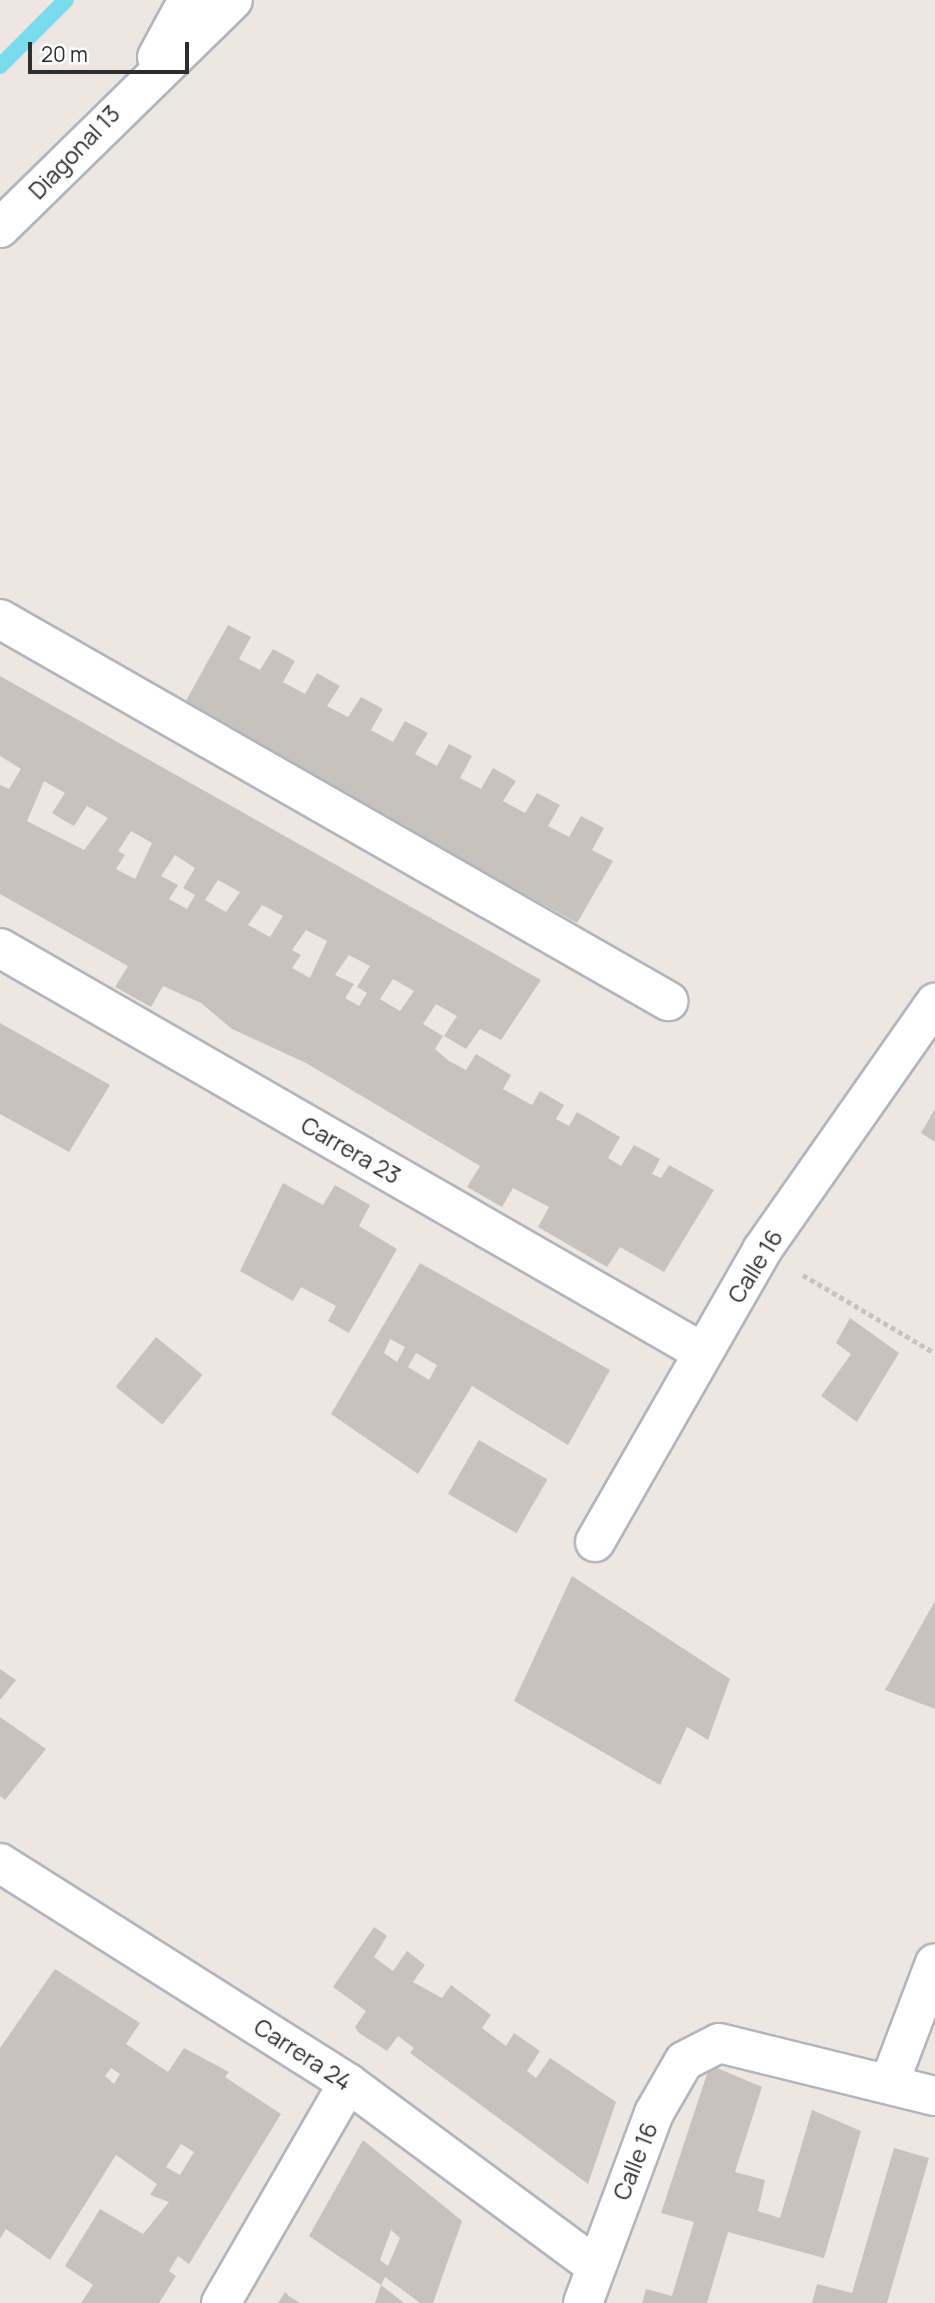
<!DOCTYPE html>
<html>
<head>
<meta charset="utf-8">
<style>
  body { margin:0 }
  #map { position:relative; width:935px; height:2303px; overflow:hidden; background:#eee7e1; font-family:Manrope,sans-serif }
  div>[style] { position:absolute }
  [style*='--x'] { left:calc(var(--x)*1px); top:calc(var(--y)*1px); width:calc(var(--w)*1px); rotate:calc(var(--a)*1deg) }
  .stream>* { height:16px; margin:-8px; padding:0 8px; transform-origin:8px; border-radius:8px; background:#78dcec }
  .building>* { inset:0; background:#c7c2bc; transform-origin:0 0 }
  .path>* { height:4.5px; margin-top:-2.25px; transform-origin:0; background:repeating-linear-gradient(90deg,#c4c4c4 0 5px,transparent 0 8.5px) }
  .roads { filter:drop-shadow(2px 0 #b1b5bd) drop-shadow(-2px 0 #b1b5bd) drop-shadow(0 2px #b1b5bd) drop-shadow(0 -2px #b1b5bd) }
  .minor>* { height:38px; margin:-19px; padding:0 19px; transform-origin:19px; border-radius:19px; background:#fff }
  span { translate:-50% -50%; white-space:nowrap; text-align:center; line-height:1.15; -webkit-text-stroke:6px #fff; paint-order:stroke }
  .street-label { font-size:23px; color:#2e2e2e }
  .scale { position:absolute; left:28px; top:42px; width:161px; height:32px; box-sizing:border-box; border:4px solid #2e2e2e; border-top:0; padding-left:9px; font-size:21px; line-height:24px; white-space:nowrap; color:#2e2e2e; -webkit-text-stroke:5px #fff; paint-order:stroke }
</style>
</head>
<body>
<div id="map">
  <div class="stream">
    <i style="--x:0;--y:66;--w:93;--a:-45"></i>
  </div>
  <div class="building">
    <i style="clip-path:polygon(228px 625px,251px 637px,239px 659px,260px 670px,273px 649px,295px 661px,283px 682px,305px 694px,317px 673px,340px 686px,327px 706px,348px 717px,361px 697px,383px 709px,371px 730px,393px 742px,405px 721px,428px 733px,415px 754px,437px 766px,449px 744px,472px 756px,460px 778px,481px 789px,493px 768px,516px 781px,503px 801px,525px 813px,537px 793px,560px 805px,548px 826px,569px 837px,581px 816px,604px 828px,592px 850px,613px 861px,577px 923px,183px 706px)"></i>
    <i style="clip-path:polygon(evenodd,0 676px,541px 980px,501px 1040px,480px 1029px,466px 1049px,444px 1036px,457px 1016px,436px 1004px,423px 1024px,443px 1036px,435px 1049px,449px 1061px,466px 1070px,476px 1054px,511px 1075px,503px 1089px,532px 1105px,540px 1091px,564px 1105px,556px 1119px,569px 1126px,577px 1112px,620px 1137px,608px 1158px,621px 1166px,634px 1145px,660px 1159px,652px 1174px,661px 1178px,669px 1165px,714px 1190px,664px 1272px,620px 1247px,607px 1267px,538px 1227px,549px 1207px,513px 1188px,502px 1207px,467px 1187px,480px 1166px,306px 1063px,232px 1029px,201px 1003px,163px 986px,151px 1007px,115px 987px,128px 966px,0 894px,0 785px,9px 789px,21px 769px,0 756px,0 676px,44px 781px,65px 793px,52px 813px,65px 821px,74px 826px,87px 806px,108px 818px,84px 850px,27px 821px,44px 781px,0 676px,131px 831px,152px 843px,135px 879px,116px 869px,125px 855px,118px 851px,131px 831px,0 676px,175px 855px,195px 868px,183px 888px,195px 895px,187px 909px,169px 899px,178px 885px,161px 876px,175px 855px,0 676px,218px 880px,240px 892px,226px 912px,205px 900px,218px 880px,0 676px,262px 905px,283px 916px,270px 937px,248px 925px,262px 905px,0 676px,306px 930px,327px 941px,310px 978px,292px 968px,301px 955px,292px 950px,306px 930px,0 676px,349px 955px,370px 966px,357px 987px,367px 993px,359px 1006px,345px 998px,354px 984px,335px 975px,349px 955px,0 676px,393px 979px,414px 991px,400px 1011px,380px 999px,393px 979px)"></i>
    <i style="clip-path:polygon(0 1023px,110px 1085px,69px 1152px,0 1114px)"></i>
    <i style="clip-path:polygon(935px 1109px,935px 1142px,921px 1133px)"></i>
    <i style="clip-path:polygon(283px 1183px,323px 1205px,335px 1185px,370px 1205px,359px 1226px,397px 1249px,349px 1333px,328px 1321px,336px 1306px,301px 1287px,293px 1301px,240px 1271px)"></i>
    <i style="clip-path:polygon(evenodd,420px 1263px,610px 1370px,568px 1445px,472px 1386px,418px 1474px,331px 1414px,420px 1263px,390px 1339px,405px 1347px,397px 1362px,384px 1353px,390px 1339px,420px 1263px,416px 1353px,437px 1365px,429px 1380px,408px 1367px,416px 1353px)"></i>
    <i style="clip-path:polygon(850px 1318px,899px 1353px,857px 1422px,821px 1396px,851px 1354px,836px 1343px)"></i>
    <i style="left:156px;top:1337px;width:60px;height:64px;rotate:39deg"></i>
    <i style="left:479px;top:1440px;width:79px;height:62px;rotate:30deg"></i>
    <i style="clip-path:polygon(572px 1576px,730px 1679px,708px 1740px,687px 1727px,660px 1785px,514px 1701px)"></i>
    <i style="clip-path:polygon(935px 1601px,935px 1709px,885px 1690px)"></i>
    <i style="clip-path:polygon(0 1669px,16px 1680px,0 1700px)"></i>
    <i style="clip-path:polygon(0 1717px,46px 1749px,5px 1800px,0 1796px)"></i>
    <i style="clip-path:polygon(374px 1927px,387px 1936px,374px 1957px,393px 1971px,407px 1951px,425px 1965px,413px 1982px,442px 1998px,451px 1985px,491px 2015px,482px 2028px,506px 2046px,514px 2033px,540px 2051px,527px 2071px,536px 2078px,550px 2058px,616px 2102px,588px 2184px,410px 2053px,414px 2048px,398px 2036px,387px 2051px,359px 2033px,355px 2027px,366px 2011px,333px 1987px)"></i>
    <i style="clip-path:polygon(evenodd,55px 1969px,140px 2023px,126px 2044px,168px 2072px,184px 2048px,229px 2072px,225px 2077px,281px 2114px,189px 2264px,178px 2256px,169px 2271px,176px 2276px,159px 2303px,81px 2303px,93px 2285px,65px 2266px,100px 2209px,143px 2234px,169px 2202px,150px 2195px,157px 2184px,116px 2155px,50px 2260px,6px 2229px,0 2239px,0 2048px,55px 1969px,111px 2068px,120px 2074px,114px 2084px,105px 2076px,111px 2068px,55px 1969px,181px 2144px,194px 2152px,180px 2175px,166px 2167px,181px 2144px)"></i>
    <i style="clip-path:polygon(710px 2065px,762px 2087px,735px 2172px,765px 2180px,758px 2211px,780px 2218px,812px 2110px,861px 2131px,824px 2258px,728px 2232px,707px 2303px,642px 2303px,646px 2289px,672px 2296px,694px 2222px,661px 2213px)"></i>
    <i style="clip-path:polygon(evenodd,363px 2140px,462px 2221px,433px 2303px,420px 2303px,385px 2277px,381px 2285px,309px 2236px,363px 2140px,391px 2230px,400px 2238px,388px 2266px,380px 2260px,391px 2230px)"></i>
    <i style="clip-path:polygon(894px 2148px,929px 2158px,887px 2303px,812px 2303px,817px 2284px,852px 2293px)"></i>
    <i style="clip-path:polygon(381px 2285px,404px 2303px,375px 2303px)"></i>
    <i style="clip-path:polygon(285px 2292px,289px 2296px,300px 2303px,278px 2303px)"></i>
  </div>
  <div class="path">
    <i style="--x:803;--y:1275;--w:153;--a:30.6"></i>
  </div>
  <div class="roads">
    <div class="minor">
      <i style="--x:157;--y:57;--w:65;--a:-61.5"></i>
      <i style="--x:0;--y:228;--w:326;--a:-44.4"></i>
      <i style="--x:0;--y:619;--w:770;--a:29.76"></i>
      <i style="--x:0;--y:948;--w:810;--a:29.92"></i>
      <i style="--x:595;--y:1542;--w:336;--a:-60.2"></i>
      <i style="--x:762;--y:1250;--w:302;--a:-55"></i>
      <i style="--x:0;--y:1863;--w:412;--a:32.3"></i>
      <i style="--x:348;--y:2083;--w:305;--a:36.5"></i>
      <i style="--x:889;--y:2084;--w:129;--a:-69.2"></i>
      <i style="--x:221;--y:2303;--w:254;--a:-60"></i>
      <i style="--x:583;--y:2303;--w:203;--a:-69.5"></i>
      <i style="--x:654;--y:2113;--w:60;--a:-60"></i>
      <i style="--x:684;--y:2061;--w:39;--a:-27"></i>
      <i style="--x:719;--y:2043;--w:222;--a:13.8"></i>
    </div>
  </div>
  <div class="street-label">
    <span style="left:74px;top:152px;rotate:-46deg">Diagonal 13</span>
    <span style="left:351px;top:1150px;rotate:30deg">Carrera 23</span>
    <span style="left:755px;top:1266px;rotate:-58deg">Calle 16</span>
    <span style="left:303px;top:2054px;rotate:33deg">Carrera 24</span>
    <span style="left:635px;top:2161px;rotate:-68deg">Calle 16</span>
  </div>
  <div class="scale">20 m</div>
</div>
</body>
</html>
